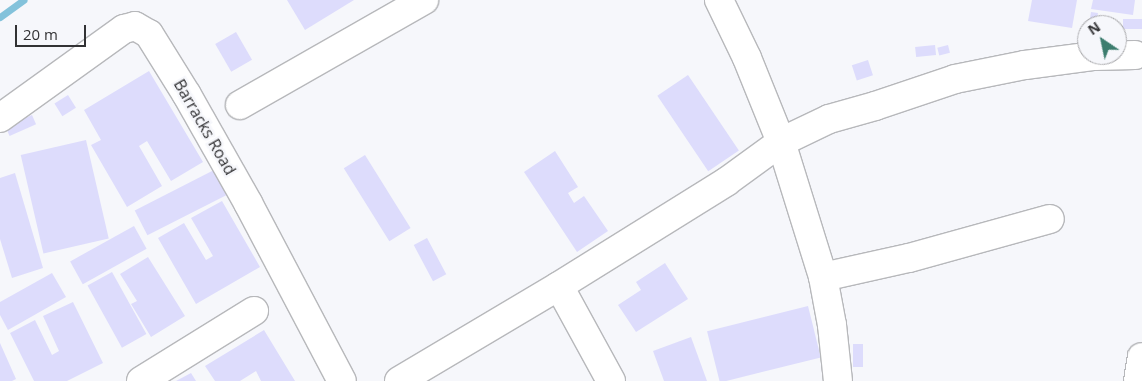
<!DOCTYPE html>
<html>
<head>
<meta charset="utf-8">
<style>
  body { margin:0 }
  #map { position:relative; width:1142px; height:381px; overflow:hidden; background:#f6f7fb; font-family:"Open Sans",sans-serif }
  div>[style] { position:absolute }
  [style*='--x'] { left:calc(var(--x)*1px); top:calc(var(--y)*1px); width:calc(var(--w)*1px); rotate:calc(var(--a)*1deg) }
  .stream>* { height:7px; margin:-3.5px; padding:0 3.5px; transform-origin:3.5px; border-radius:3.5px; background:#83c2db }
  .building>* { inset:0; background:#dddcfc; transform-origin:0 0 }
  .roads { filter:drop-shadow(1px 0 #b7b8bb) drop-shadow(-1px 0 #b7b8bb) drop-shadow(0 1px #b7b8bb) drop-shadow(0 -1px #b7b8bb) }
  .minor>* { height:28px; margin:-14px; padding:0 14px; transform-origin:14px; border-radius:14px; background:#fff }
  span { translate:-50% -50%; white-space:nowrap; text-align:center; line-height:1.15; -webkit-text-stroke:5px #f6f7fb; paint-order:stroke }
  .street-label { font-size:16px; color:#323234 }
  .north { position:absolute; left:1077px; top:15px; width:50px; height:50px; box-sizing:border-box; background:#f6f7fb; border:1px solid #a8a8ab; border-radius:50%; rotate:326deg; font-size:14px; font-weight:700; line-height:20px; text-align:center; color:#323234 }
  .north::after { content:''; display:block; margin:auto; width:18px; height:22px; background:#3c7d6e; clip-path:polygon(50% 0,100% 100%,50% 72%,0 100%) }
  .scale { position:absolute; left:15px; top:25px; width:71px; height:22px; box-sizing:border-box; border:2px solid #323234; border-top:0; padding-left:6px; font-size:15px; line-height:18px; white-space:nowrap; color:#323234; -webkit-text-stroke:4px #f6f7fb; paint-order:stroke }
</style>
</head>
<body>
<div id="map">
  <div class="stream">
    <i style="--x:0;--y:17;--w:29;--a:-36"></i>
  </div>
  <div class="building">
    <i style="clip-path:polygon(287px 0,354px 0,305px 30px)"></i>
    <i style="clip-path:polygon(1032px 0,1077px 0,1072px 28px,1028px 21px)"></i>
    <i style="clip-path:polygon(1093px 0,1135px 0,1133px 15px,1091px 9px)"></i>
    <i style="clip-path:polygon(1091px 12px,1098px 13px,1097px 19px,1101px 19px,1100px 25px,1089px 25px)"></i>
    <i style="left:1123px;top:19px;width:19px;height:10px"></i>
    <i style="left:236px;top:32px;width:32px;height:24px;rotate:60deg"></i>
    <i style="left:935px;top:45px;width:10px;height:20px;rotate:84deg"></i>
    <i style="left:948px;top:45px;width:8px;height:11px;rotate:76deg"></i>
    <i style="left:868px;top:60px;width:16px;height:17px;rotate:72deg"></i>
    <i style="clip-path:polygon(149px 71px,203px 162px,171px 181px,147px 141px,139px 146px,162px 186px,127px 207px,91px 145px,101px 140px,84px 110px)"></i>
    <i style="left:688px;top:75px;width:91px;height:37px;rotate:56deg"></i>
    <i style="left:68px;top:95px;width:15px;height:16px;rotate:58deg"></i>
    <i style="left:32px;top:115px;width:10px;height:29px;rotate:66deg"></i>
    <i style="left:86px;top:140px;width:101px;height:67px;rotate:77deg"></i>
    <i style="clip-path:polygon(555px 151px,578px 187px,568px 193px,574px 203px,584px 196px,608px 231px,577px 252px,524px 172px)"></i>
    <i style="left:365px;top:155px;width:86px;height:25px;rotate:58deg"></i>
    <i style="left:214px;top:170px;width:28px;height:89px;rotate:63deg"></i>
    <i style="clip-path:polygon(15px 173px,43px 268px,12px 278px,0 239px,0 178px)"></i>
    <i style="clip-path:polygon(222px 201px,260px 267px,196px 304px,158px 238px,184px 223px,206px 260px,213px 256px,191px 218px)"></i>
    <i style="left:134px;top:226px;width:26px;height:73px;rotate:61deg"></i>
    <i style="left:427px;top:238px;width:41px;height:15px;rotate:62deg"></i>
    <i style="clip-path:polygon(148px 257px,185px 316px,151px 337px,131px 304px,137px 301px,120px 274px)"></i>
    <i style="clip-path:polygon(665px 263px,688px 299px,636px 332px,618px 305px,641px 290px,636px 282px)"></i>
    <i style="left:112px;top:272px;width:71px;height:28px;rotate:61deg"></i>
    <i style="clip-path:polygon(52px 273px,66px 297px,8px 330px,0 315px,0 302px)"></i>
    <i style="clip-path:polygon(73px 302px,103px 363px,67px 381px,34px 381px,10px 333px,35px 320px,52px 355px,59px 351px,43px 316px)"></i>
    <i style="left:808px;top:306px;width:53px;height:104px;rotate:76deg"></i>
    <i style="clip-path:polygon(264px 330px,295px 381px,261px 381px,256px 371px,240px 381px,215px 381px,205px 366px)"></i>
    <i style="clip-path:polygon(691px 337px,707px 381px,664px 381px,653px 351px)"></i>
    <i style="clip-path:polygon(0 343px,16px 379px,12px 381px,0 381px)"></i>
    <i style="left:853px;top:344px;width:10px;height:23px"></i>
    <i style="clip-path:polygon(191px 373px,196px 381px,176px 381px)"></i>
  </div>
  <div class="roads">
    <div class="minor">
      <i style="--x:719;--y:0;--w:64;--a:64.2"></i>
      <i style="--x:747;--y:58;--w:91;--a:68"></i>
      <i style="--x:781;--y:142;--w:141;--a:72.7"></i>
      <i style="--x:823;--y:277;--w:49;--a:79.4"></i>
      <i style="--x:832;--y:325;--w:56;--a:83.9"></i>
      <i style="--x:240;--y:105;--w:212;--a:-29.7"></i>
      <i style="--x:0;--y:118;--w:153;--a:-35.7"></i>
      <i style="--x:124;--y:29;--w:11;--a:-15"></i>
      <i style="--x:135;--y:26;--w:16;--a:30"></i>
      <i style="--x:149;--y:34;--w:72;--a:58.1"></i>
      <i style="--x:187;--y:95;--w:124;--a:60.5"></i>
      <i style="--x:248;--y:203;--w:201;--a:62.2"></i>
      <i style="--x:823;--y:277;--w:88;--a:-12.5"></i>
      <i style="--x:909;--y:258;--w:146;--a:-15.5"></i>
      <i style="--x:141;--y:381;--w:133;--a:-31.8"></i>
      <i style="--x:399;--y:381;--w:186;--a:-30.7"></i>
      <i style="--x:611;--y:381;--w:108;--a:-118.7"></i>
      <i style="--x:559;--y:286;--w:197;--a:-31.9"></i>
      <i style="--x:726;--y:182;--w:68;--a:-36"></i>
      <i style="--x:781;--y:142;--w:53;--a:-25.6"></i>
      <i style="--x:829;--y:119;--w:48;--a:-15.8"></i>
      <i style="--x:875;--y:106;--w:84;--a:-18.6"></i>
      <i style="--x:955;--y:79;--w:71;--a:-11.3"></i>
      <i style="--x:1025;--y:65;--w:70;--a:-7.4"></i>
      <i style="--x:1094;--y:56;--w:41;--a:-1.4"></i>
      <i style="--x:1138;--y:381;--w:24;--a:-81"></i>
    </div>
  </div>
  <div class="street-label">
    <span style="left:205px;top:127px;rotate:60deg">Barracks Road</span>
  </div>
  <div class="north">N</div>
  <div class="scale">20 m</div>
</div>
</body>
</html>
